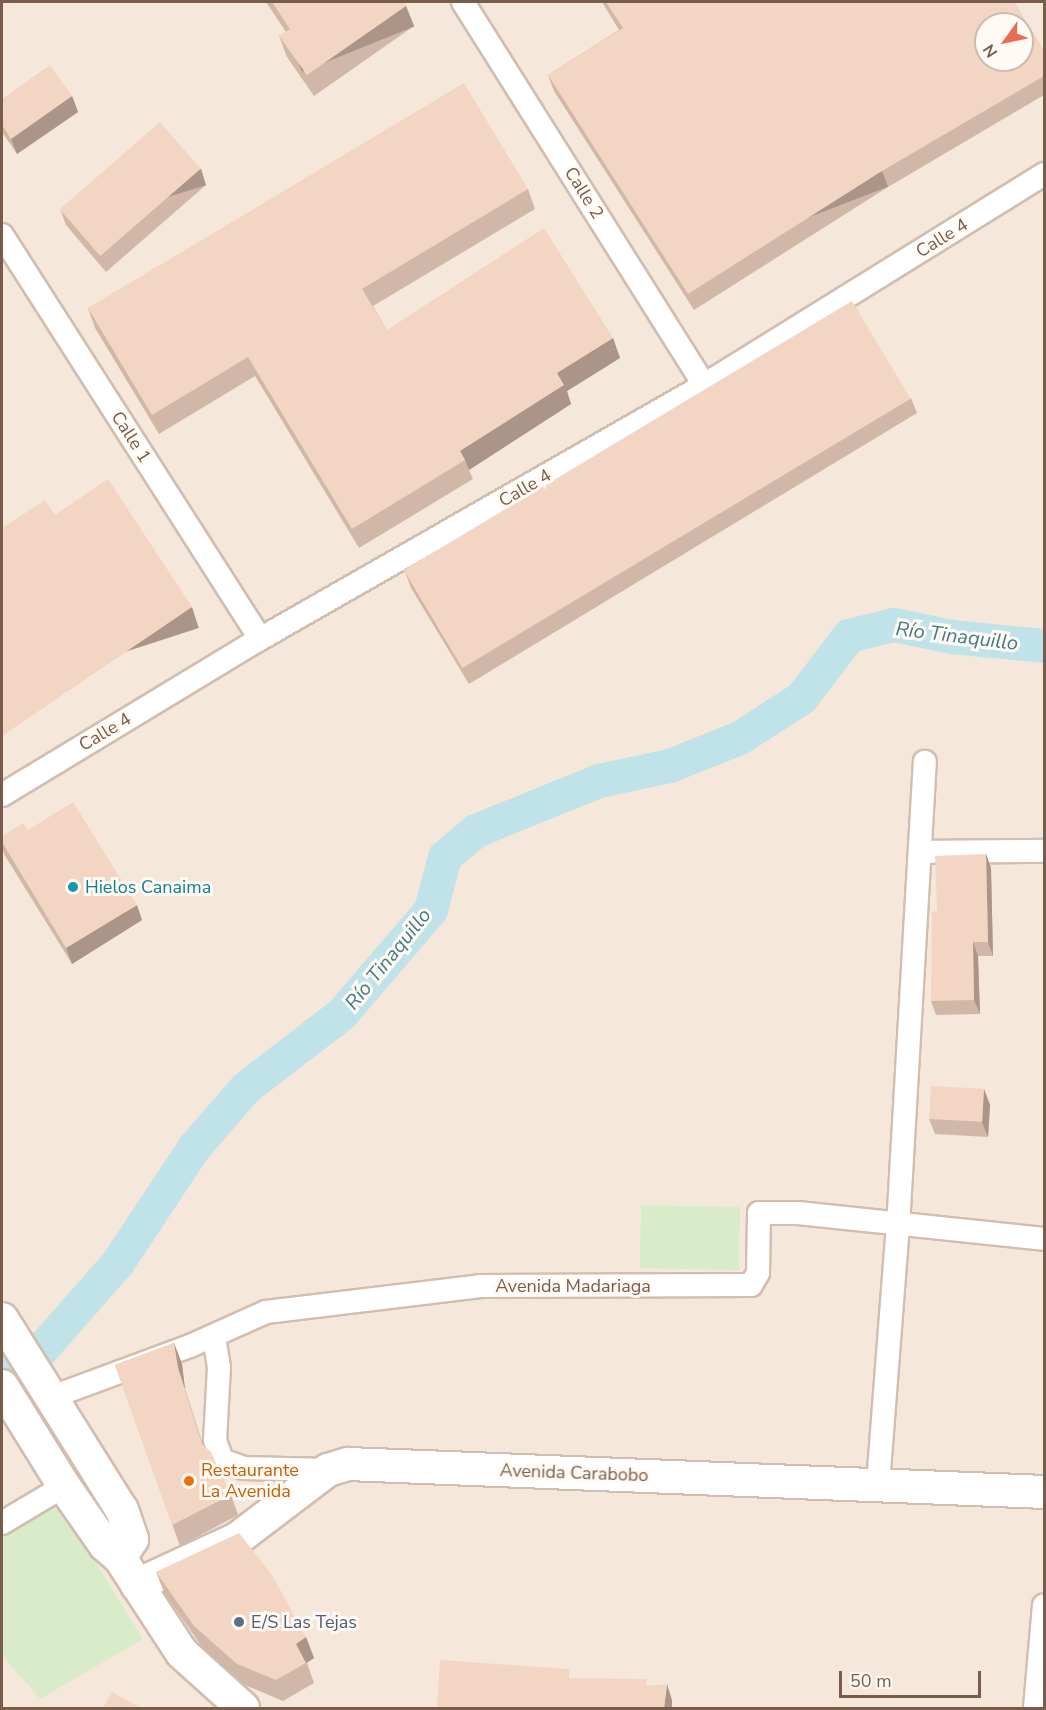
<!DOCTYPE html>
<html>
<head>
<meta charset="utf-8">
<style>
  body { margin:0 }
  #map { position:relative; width:1046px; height:1710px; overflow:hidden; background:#fdf6ec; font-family:"Nunito Sans",sans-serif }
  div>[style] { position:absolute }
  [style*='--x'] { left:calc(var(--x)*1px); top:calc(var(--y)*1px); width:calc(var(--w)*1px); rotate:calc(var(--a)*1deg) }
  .residential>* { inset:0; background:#f5e8da }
  .green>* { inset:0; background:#d8ecc9; transform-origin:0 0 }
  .river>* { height:34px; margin:-17px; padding:0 17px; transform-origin:17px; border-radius:17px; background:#bfe3e8 }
  .roads { filter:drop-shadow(2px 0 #d1beb0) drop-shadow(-2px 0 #d1beb0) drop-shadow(0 2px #d1beb0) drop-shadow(0 -2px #d1beb0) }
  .street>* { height:22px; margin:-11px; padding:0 11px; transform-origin:11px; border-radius:11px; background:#fff }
  .secondary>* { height:32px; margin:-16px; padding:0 16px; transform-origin:16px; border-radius:16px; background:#fff }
  .wall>* { inset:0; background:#d1b7a8 }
  .shaded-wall>* { inset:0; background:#aa9588; transform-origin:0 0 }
  .building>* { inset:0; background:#f3d5c3; transform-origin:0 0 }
  .dots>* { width:16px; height:16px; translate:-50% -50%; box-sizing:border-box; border:3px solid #fffaf3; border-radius:50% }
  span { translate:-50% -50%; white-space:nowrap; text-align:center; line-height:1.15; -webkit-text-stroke:6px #fffaf3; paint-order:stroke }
  .street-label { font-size:18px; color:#7a5c4d }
  .culture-label { font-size:18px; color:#0d838f }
  .left { translate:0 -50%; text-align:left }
  .food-label { font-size:18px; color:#c56008 }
  .service-label { font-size:18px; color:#4e5e75 }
  .water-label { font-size:20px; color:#437c86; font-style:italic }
  .frame { position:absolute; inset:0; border:3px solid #7a5c4d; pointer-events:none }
  .north { position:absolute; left:974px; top:12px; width:60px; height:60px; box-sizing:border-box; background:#fffaf3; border:2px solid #cabbb1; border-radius:50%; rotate:237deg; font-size:16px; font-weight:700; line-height:24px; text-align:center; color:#7a5c4d }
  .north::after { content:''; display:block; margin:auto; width:21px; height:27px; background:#e76f51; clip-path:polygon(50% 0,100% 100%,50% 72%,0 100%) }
  .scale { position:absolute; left:839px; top:1671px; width:142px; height:27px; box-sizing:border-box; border:3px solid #7a5c4d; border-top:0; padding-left:8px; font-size:18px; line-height:21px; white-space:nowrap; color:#7a5c4d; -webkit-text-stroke:4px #fffaf3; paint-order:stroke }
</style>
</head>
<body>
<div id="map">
  <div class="residential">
    <i style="clip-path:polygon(evenodd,2px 2px,1044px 2px,1044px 1708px,2px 1708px,2px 2px,986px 24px,1022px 24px,1022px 60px,986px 60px,986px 24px)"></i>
  </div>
  <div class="green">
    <i style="left:740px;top:1207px;width:63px;height:99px;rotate:91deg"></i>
    <i style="clip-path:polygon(58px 1501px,143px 1639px,40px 1699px,2px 1655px,2px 1533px)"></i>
  </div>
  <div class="river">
    <i style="--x:2;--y:1376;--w:42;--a:-31.4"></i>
    <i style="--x:38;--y:1354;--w:121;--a:-48.7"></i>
    <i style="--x:118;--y:1263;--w:138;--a:-56.5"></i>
    <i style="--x:194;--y:1148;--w:79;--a:-49.1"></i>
    <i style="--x:246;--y:1088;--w:121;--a:-37.6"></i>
    <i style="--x:342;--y:1014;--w:137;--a:-49.4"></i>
    <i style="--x:431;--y:910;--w:55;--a:-75.2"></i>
    <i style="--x:445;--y:857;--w:40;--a:-40"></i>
    <i style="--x:476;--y:831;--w:133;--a:-22.1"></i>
    <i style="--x:599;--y:781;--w:73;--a:-11.9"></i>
    <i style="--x:670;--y:766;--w:75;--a:-21.8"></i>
    <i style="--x:740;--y:738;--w:74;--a:-32.8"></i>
    <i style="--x:802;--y:698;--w:78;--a:-52.8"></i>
    <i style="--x:849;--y:636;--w:46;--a:-13.7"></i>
    <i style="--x:894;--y:625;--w:59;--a:11.7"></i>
    <i style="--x:952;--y:637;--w:92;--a:5.6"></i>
  </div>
  <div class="roads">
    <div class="street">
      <i style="--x:463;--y:2;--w:453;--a:57.8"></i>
      <i style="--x:2;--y:235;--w:479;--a:57.4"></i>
      <i style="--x:2;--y:795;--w:301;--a:-31.2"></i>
      <i style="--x:260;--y:639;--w:512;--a:-29.77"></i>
      <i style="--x:704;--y:385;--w:400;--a:-31.8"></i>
      <i style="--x:921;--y:852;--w:123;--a:-0.5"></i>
      <i style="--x:214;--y:1336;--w:31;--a:81"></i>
      <i style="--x:219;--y:1367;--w:73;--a:93.1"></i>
      <i style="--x:215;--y:1440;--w:21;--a:71"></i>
      <i style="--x:222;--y:1460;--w:23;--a:20"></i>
      <i style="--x:244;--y:1468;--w:84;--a:1.4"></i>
      <i style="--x:52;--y:1397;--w:147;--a:-20.3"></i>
      <i style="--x:190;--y:1346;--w:83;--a:-24.1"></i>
      <i style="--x:266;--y:1312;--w:216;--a:-6.9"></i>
      <i style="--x:480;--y:1286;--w:271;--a:-0.2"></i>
      <i style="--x:751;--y:1285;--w:14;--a:-60"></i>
      <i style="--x:758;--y:1273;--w:60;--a:-89"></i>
      <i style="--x:759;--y:1213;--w:39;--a:0"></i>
      <i style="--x:798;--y:1213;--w:247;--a:6"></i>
      <i style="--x:878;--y:1484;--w:258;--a:-85.6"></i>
      <i style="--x:898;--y:1227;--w:466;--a:-86.7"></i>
      <i style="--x:2;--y:1523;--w:72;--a:-30.8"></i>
      <i style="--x:1035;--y:1708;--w:103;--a:-85"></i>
    </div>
    <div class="secondary">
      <i style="--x:2;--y:1319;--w:226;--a:57.9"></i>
      <i style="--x:122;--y:1510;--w:31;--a:71"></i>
      <i style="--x:132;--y:1539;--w:22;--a:122"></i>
      <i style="--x:2;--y:1386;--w:118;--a:58.2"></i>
      <i style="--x:64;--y:1486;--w:72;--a:55.2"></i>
      <i style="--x:105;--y:1545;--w:20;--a:41"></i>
      <i style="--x:120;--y:1558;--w:113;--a:56.9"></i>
      <i style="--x:182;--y:1653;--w:82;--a:42"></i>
      <i style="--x:137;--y:1585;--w:110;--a:-24.7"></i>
      <i style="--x:237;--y:1539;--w:114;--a:-37.2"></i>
      <i style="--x:328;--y:1470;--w:21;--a:-17"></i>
      <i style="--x:348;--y:1464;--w:697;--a:2.3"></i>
    </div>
  </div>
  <div class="wall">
    <i style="clip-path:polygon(266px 2px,403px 2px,406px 6px,414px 26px,314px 96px,287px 57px,279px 36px,286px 32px)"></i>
    <i style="clip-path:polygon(602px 2px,1014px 2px,1044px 51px,1044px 95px,888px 187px,694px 310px,554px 91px,548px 75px,619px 30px)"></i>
    <i style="clip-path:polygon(72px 96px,78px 112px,17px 154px,2px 132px,2px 99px)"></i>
    <i style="clip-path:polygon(201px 169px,206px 185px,106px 272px,66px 225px,60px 209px)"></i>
    <i style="clip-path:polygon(528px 189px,535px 209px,373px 306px,387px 330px,613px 338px,620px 358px,567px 391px,571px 404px,469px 470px,473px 479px,359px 548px,255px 376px,159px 434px,95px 328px,88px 308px)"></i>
    <i style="clip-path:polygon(911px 398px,917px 413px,469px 684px,411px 588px,405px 572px)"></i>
    <i style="clip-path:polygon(2px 836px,142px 920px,72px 964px,4px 854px,2px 846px)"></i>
    <i style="clip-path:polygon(986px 854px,991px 868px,993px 956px,978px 956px,980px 1014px,936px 1015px,931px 1001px,937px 911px)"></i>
    <i style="clip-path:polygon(984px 1089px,990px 1105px,988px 1137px,935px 1134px,929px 1119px)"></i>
    <i style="clip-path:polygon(174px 1343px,182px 1364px,185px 1389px,203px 1445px,231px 1495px,238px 1515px,180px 1546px,115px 1365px)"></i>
    <i style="clip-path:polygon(156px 1572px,306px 1637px,314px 1658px,307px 1663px,314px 1683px,283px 1701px,245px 1685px,202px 1647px,164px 1592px)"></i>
  </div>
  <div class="shaded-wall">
    <i style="left:406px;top:6px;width:22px;height:121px;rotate:68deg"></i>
    <i style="clip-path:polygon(72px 96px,78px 112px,17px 154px,11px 139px)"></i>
    <i style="left:201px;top:169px;width:17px;height:133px;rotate:73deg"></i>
    <i style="left:882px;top:171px;width:17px;height:230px;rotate:69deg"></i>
    <i style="clip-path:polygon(613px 338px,620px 358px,567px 391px,571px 404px,469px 470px,465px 460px,460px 451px,557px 373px)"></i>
    <i style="left:192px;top:607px;width:22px;height:230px;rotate:72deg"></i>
    <i style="clip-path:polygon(986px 854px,991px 868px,993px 956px,988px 942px)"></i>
    <i style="clip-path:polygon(137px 905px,142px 920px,72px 964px,66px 948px)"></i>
    <i style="clip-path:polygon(973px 942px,978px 956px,980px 1014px,974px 1000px)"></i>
    <i style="clip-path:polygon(984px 1089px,990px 1105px,988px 1137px,982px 1122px)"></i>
    <i style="clip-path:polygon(174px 1343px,182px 1364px,185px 1389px,209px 1464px,178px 1368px)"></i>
    <i style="clip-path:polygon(306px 1637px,314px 1658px,303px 1665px,296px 1644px)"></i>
    <i style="clip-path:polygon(667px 1684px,672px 1700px,672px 1708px,664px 1708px)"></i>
  </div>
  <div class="building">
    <i style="clip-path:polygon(272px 2px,403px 2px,406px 6px,307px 75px,279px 36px,290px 29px)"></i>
    <i style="clip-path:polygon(evenodd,606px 2px,1014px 2px,1044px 51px,1044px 76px,882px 171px,688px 294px,548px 75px,623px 28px,606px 2px,986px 24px,1022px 24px,1022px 60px,986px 60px,986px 24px)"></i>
    <i style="clip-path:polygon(50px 65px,72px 96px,11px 139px,2px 125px,2px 99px)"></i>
    <i style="clip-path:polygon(464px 83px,528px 189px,362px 289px,387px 330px,544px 228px,613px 338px,557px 373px,564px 385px,460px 451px,465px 460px,352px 529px,248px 357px,152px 415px,88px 308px)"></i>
    <i style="left:160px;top:122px;width:62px;height:133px;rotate:49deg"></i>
    <i style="left:852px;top:301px;width:114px;height:523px;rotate:59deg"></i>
    <i style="clip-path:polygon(108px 479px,192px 607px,2px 736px,2px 528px,45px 500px,55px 515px)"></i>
    <i style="clip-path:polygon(73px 802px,137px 905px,66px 948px,2px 842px,2px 836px,23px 823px,28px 830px)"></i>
    <i style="clip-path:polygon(986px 854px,988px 942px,973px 942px,974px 1000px,931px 1001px,932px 912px,937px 911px,935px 856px)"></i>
    <i style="left:931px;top:1086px;width:53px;height:33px;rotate:3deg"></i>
    <i style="clip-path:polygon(174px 1343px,178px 1368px,202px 1444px,211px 1452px,231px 1495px,172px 1525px,115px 1365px)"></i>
    <i style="clip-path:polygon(239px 1533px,272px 1575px,306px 1637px,296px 1644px,306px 1663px,276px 1680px,237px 1664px,194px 1626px,156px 1572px)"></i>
    <i style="clip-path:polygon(440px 1660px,569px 1669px,569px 1678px,647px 1679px,646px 1686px,667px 1684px,664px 1708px,437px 1708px)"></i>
    <i style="clip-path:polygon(112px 1692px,141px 1708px,103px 1708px)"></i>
  </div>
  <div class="dots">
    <i style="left:73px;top:887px;background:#0f9aa8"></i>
    <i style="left:189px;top:1481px;background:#e8710a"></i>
    <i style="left:239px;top:1622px;background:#5c6f8a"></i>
  </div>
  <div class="street-label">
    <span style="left:584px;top:193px;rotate:58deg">Calle 2</span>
    <span style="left:942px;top:238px;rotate:-32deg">Calle 4</span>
    <span style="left:131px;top:437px;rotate:57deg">Calle 1</span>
    <span style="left:525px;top:488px;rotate:-30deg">Calle 4</span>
    <span style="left:105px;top:732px;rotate:-31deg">Calle 4</span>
    <span style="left:573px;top:1286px">Avenida Madariaga</span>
    <span style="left:574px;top:1473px;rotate:2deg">Avenida Carabobo</span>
  </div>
  <div class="culture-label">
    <span class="left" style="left:85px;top:887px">Hielos Canaima</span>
  </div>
  <div class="food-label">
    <span class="left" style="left:201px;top:1481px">Restaurante<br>La Avenida</span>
  </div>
  <div class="service-label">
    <span class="left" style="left:251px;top:1622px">E/S Las Tejas</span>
  </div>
  <div class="water-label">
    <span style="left:957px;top:636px;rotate:7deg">Río Tinaquillo</span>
    <span style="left:388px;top:959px;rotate:-51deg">Río Tinaquillo</span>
  </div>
  <div class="frame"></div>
  <div class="north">N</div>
  <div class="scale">50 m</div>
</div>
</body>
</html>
